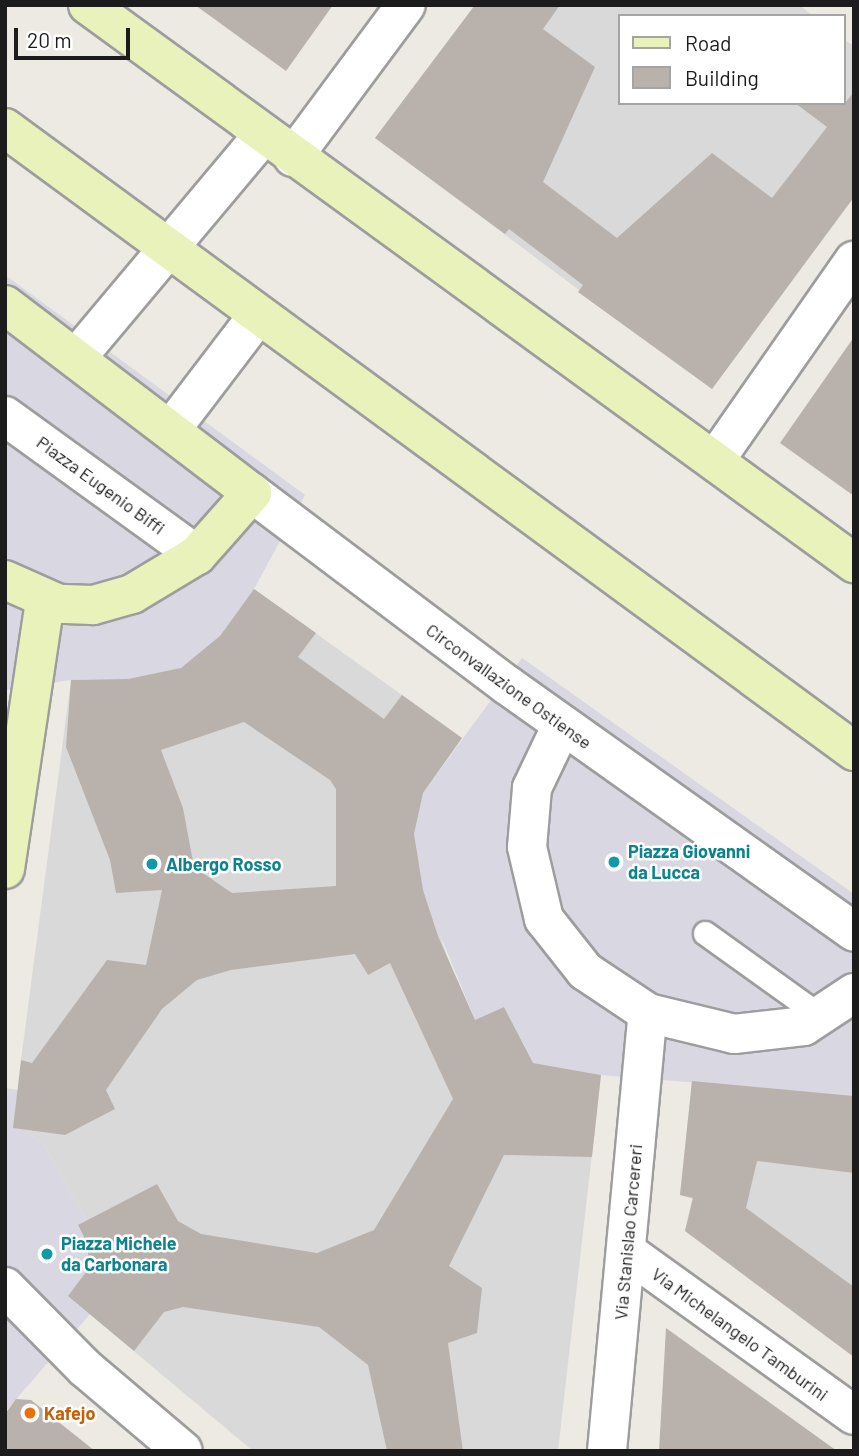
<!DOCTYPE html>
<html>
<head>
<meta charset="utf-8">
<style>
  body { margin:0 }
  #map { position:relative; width:859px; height:1456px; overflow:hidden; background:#eceae2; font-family:Barlow,sans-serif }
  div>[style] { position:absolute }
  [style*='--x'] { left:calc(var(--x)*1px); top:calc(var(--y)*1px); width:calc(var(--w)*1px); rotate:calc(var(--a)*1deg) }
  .residential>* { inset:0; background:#dad9d9 }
  .plaza>* { inset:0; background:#d8d7e2 }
  .building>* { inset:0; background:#b9b2ac }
  .roads { filter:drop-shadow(2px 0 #9d9d9d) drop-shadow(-2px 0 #9d9d9d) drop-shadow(0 2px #9d9d9d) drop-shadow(0 -2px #9d9d9d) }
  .lane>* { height:23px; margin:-11.5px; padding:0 11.5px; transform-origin:11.5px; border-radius:11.5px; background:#fff }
  .street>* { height:38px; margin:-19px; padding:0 19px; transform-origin:19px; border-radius:19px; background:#fff }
  .secondary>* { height:38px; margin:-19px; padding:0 19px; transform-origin:19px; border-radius:19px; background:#eaf2bb }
  .dots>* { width:19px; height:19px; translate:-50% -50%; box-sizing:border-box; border:4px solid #fff; border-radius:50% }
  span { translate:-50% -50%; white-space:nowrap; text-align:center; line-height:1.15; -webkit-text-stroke:5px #fff; paint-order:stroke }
  .street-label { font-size:18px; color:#1c1c1c }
  .culture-label { font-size:18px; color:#0d838f; font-weight:700 }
  .left { translate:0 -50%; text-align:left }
  .food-label { font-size:18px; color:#c56008; font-weight:700 }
  .frame { position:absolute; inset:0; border:7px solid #1c1c1c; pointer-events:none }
  .legend { position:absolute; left:618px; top:14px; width:228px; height:91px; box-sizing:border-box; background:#fff; border:2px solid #a4a4a4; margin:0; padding:9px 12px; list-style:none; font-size:21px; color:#1c1c1c }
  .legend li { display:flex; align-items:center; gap:14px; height:35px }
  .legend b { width:35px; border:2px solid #a4a4a4 }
  .scale { position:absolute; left:14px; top:28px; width:116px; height:32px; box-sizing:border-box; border:4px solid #1c1c1c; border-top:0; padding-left:9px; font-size:21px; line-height:24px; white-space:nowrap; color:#1c1c1c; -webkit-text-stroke:5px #fff; paint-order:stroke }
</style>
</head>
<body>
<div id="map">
  <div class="residential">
    <i style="clip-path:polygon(475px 5px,799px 5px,813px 16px,619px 16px,619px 103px,843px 103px,843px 39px,854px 46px,854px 197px,712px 389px,375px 138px)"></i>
    <i style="clip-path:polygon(254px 589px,462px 738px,423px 793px,440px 935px,450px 966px,475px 1020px,504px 1007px,533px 1063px,601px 1075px,558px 1451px,253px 1451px,68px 1296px,89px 1247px,77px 1224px,86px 1220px,44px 1145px,24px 1129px,21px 1060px,71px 680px,128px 679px,220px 636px)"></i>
    <i style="clip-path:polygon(692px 1081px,849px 1095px,854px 1089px,854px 1357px,685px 1231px,692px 1199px,680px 1195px)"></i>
  </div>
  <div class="plaza">
    <i style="clip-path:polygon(5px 275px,305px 495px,254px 589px,220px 636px,181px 668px,128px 679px,71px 680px,5px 690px)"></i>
    <i style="clip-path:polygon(522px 658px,854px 894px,854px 1089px,849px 1095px,601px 1075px,533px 1063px,504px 1007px,475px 1020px,422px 890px,414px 834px,423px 793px)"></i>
    <i style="clip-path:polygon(5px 1088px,18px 1090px,24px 1129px,44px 1145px,86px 1220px,77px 1225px,89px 1247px,86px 1272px,69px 1296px,90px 1314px,5px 1412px)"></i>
  </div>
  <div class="building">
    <i style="clip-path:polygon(195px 5px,333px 5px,286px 71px)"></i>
    <i style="clip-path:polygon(475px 5px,560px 5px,543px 29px,595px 67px,543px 182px,617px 238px,712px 153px,772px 198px,827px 127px,795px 103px,845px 103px,854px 92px,854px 197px,712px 389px,578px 292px,583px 285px,509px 229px,505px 234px,375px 138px)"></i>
    <i style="clip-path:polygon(854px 337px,854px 496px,780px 443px)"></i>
    <i style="clip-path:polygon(evenodd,254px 589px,316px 633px,298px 657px,384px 719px,402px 695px,462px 738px,423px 793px,414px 834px,423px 890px,438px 936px,475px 1020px,504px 1007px,533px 1063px,601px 1075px,592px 1157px,504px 1155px,449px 1266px,482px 1288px,477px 1333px,448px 1343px,463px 1451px,387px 1451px,368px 1365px,319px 1327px,183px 1307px,164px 1312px,134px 1351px,68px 1296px,86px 1272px,89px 1247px,78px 1225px,157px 1184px,178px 1221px,201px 1234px,317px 1253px,374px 1230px,453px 1099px,390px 963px,368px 975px,355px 954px,231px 970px,197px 980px,162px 1009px,106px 1090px,115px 1109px,65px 1135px,13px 1128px,21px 1060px,32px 1063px,107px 960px,146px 965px,162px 890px,116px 893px,110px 860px,66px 747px,71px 680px,128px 679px,181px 668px,220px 636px,254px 589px,244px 722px,330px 780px,336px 789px,336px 886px,232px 893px,194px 867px,183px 808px,161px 750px,244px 722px)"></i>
    <i style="clip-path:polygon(692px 1081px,854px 1096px,854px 1173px,757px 1161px,746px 1208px,854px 1287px,854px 1357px,685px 1231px,693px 1198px,680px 1195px)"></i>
    <i style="clip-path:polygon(666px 1328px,837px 1451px,659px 1451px)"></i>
    <i style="clip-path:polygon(16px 1399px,31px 1400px,95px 1451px,5px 1451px,5px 1414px)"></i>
  </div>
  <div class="roads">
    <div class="lane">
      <i style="--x:705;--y:933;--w:144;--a:35.7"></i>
    </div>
    <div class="street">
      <i style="--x:293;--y:157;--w:189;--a:-53.4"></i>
      <i style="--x:77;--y:357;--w:290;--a:-50"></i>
      <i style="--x:5;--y:416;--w:237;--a:35.9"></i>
      <i style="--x:172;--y:428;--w:142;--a:-52.7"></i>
      <i style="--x:715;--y:460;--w:243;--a:-55.1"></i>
      <i style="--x:252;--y:493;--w:319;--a:37"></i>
      <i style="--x:507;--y:685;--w:426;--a:35.4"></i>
      <i style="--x:562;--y:725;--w:70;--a:115.5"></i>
      <i style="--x:532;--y:788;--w:59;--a:94.8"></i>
      <i style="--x:527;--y:847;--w:74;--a:76.7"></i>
      <i style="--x:544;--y:919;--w:66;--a:51.7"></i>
      <i style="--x:585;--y:971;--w:76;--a:33.7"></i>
      <i style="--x:648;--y:1013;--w:89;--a:13.7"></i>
      <i style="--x:734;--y:1034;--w:70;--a:-6.5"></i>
      <i style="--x:804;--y:1026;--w:60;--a:-33.4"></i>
      <i style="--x:627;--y:1252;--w:279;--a:35.7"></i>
      <i style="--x:5;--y:1287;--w:114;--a:45.4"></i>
      <i style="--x:85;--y:1368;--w:128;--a:40.3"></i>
      <i style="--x:607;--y:1451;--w:440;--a:-84.7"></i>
    </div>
    <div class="secondary">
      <i style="--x:88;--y:5;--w:948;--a:36.07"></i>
      <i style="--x:5;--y:128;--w:1053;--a:36.27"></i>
      <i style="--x:5;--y:305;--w:310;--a:37.3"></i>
      <i style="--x:252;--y:493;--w:83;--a:131.6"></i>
      <i style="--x:197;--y:555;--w:76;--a:149"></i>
      <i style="--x:132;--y:594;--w:41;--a:164.2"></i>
      <i style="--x:93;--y:605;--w:34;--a:-178"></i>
      <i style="--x:59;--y:604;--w:59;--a:-156"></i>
      <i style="--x:5;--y:869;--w:270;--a:-81.5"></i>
    </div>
  </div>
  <div class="dots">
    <i style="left:614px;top:862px;background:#0f9aa8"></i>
    <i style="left:152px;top:864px;background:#0f9aa8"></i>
    <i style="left:47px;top:1254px;background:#0f9aa8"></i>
    <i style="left:30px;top:1413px;background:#e8710a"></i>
  </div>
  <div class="street-label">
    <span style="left:101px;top:485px;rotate:36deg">Piazza Eugenio Biffi</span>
    <span style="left:509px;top:686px;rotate:36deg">Circonvallazione Ostiense</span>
    <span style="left:628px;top:1232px;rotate:-85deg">Via Stanislao Carcereri</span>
    <span style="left:740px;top:1334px;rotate:36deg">Via Michelangelo Tamburini</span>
  </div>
  <div class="culture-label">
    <span class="left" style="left:628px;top:862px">Piazza Giovanni<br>da Lucca</span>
    <span class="left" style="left:166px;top:864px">Albergo Rosso</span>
    <span class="left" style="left:61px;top:1254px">Piazza Michele<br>da Carbonara</span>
  </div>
  <div class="food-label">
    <span class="left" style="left:44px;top:1413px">Kafejo</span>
  </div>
  <div class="frame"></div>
  <ul class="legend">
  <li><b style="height:9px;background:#eaf2bb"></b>Road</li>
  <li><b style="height:19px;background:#b9b2ac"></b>Building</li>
  </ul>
  <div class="scale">20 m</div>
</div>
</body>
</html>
